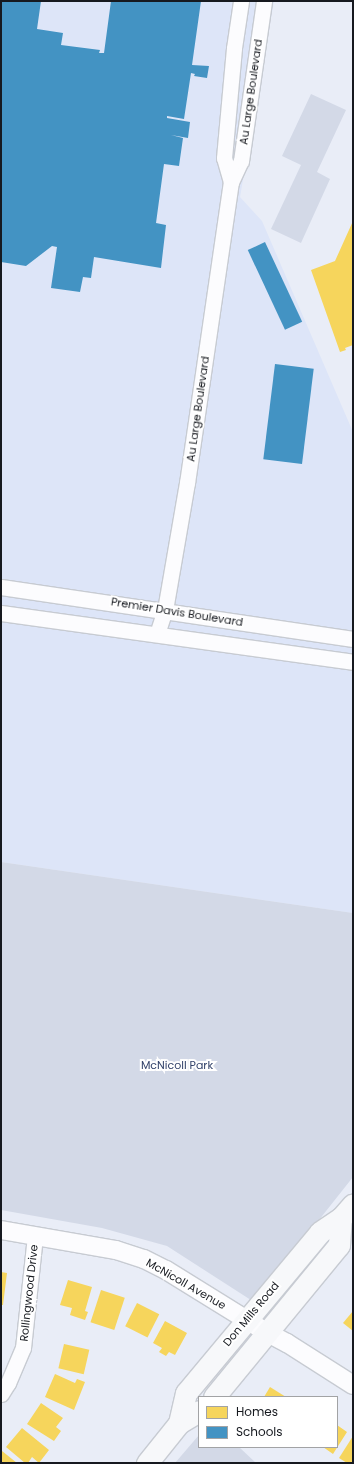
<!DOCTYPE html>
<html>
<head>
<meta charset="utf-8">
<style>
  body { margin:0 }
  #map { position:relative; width:354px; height:1464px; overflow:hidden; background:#e9edf7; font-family:Poppins,sans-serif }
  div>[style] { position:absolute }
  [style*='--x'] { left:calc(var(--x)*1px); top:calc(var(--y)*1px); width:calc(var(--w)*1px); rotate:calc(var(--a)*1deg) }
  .built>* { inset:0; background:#dde5f8 }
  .green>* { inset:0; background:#d3d9e7 }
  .homes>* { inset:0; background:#f6d55c; transform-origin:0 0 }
  .schools>* { inset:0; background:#4393c3; transform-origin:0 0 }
  .roads { filter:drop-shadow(1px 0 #c7cbd2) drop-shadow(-1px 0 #c7cbd2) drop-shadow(0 1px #c7cbd2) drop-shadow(0 -1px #c7cbd2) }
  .minor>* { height:15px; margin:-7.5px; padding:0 7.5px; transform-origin:7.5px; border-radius:7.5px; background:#fcfcfe }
  .tertiary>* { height:18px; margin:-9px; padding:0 9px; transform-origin:9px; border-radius:9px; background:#fcfcfe }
  .secondary>* { height:21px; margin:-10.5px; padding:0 10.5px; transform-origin:10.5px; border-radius:10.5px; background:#f7f8fa }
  span { translate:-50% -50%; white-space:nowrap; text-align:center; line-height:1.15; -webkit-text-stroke:4px #fff; paint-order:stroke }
  .street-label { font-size:11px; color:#16191f }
  .park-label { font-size:11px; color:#33436b }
  .frame { position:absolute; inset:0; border:2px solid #16191f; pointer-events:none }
  .legend { position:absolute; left:198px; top:1396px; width:140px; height:52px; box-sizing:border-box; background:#fff; border:1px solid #a2a3a5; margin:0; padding:5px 7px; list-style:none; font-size:12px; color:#16191f }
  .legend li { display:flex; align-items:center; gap:8px; height:20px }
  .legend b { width:20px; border:1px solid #a2a3a5 }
</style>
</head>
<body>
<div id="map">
  <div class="built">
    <i style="clip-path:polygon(1px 1px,274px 1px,240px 197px,262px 221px,353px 432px,353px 913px,1px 862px)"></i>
  </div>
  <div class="green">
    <i style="clip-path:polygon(311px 94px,346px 110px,317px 172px,330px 179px,301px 243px,271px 229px,301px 165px,282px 156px)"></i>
    <i style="clip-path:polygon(1px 862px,353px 913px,353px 1177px,254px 1302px,167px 1246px,102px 1228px,1px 1210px)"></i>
    <i style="clip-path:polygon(199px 1435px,199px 1447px,239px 1447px,256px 1463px,175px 1463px)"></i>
  </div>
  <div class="homes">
    <i style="clip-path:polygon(353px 221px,353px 345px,345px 348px,346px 350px,340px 352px,311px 270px,335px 261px)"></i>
    <i style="clip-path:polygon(1px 1272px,7px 1273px,3px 1305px,1px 1305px)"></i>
    <i style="clip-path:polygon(68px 1280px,92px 1287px,85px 1311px,88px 1312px,85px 1320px,70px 1315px,72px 1308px,60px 1305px)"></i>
    <i style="left:101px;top:1290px;width:25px;height:34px;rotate:18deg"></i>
    <i style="left:137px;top:1303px;width:25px;height:26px;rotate:27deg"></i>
    <i style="clip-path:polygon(353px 1311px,353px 1331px,343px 1323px)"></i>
    <i style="clip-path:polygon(165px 1321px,187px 1333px,175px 1355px,169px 1352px,166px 1356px,159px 1352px,162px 1348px,153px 1343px)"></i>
    <i style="left:64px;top:1344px;width:26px;height:25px;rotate:13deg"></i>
    <i style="clip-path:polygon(55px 1374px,75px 1383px,77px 1379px,85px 1382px,74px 1410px,45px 1397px)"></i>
    <i style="clip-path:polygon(270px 1387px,286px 1397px,264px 1397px)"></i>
    <i style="clip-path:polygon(41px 1403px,63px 1418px,56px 1427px,61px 1431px,54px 1441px,27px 1424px)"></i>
    <i style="clip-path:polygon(337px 1425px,347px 1432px,333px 1454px,323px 1447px,337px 1447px)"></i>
    <i style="clip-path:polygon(22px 1428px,49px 1450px,39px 1463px,32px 1457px,28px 1463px,25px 1463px,6px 1447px)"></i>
    <i style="clip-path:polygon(353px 1436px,353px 1463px,347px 1463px,339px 1458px)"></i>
    <i style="clip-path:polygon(2px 1451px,17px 1463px,1px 1463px)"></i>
  </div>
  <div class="schools">
    <i style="clip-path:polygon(1px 1px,41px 1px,37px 29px,63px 33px,61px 45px,100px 50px,99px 53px,104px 53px,111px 1px,201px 1px,192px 65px,209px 66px,207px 78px,194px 76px,195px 74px,191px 73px,184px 119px,167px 116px,167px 118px,190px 122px,188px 138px,171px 135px,183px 138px,179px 166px,164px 164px,156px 223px,166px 225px,161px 268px,94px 257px,91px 278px,83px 277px,80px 292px,51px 288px,57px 247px,52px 246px,26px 266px,1px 262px)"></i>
    <i style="left:265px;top:242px;width:88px;height:19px;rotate:65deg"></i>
    <i style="left:275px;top:364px;width:39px;height:96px;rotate:7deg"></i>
  </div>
  <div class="roads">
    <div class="minor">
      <i style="--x:231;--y:182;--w:25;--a:-106"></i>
      <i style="--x:224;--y:158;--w:110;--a:-84.8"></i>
      <i style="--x:234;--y:48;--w:48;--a:-81.5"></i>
      <i style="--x:1;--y:587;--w:356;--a:8.4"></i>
      <i style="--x:1;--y:613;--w:355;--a:7.9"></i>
      <i style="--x:157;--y:634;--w:25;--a:-72"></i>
      <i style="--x:165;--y:610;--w:129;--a:-80.2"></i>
      <i style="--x:187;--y:483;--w:304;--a:-81.7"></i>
      <i style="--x:231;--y:182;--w:23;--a:-65"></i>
      <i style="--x:241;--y:161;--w:162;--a:-81.8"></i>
      <i style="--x:1;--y:1394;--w:13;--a:-58"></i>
      <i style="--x:8;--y:1383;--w:38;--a:-67"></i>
      <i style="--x:23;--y:1348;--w:114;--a:-83.9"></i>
    </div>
    <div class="tertiary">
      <i style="--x:1;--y:1230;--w:117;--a:9.9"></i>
      <i style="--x:116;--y:1250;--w:29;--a:18"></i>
      <i style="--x:144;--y:1259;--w:25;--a:27"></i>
      <i style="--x:166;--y:1270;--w:118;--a:31.8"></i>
      <i style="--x:266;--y:1332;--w:24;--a:28"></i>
      <i style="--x:287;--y:1343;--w:78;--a:32.5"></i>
    </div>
    <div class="secondary">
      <i style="--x:214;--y:1397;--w:197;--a:-50.6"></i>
      <i style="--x:339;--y:1245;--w:27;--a:-86"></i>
      <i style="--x:179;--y:1423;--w:31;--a:-77"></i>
      <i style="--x:186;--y:1393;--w:209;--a:-50.2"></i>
      <i style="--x:320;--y:1232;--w:25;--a:-34"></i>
      <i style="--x:341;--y:1218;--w:18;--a:-49"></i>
      <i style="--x:147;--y:1463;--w:51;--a:-51.3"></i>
      <i style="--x:179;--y:1423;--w:23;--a:-31"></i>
    </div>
  </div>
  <div class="street-label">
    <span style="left:251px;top:92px;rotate:-82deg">Au Large Boulevard</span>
    <span style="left:198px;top:409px;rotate:-82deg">Au Large Boulevard</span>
    <span style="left:177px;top:612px;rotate:9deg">Premier Davis Boulevard</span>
    <span style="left:186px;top:1284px;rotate:30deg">McNicoll Avenue</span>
    <span style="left:29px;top:1293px;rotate:-84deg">Rollingwood Drive</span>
    <span style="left:251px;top:1314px;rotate:-50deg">Don Mills Road</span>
  </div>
  <div class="park-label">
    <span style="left:177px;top:1065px">McNicoll Park</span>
  </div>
  <div class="frame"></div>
  <ul class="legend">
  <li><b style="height:11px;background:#f6d55c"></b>Homes</li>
  <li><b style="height:11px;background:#4393c3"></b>Schools</li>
  </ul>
</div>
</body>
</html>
